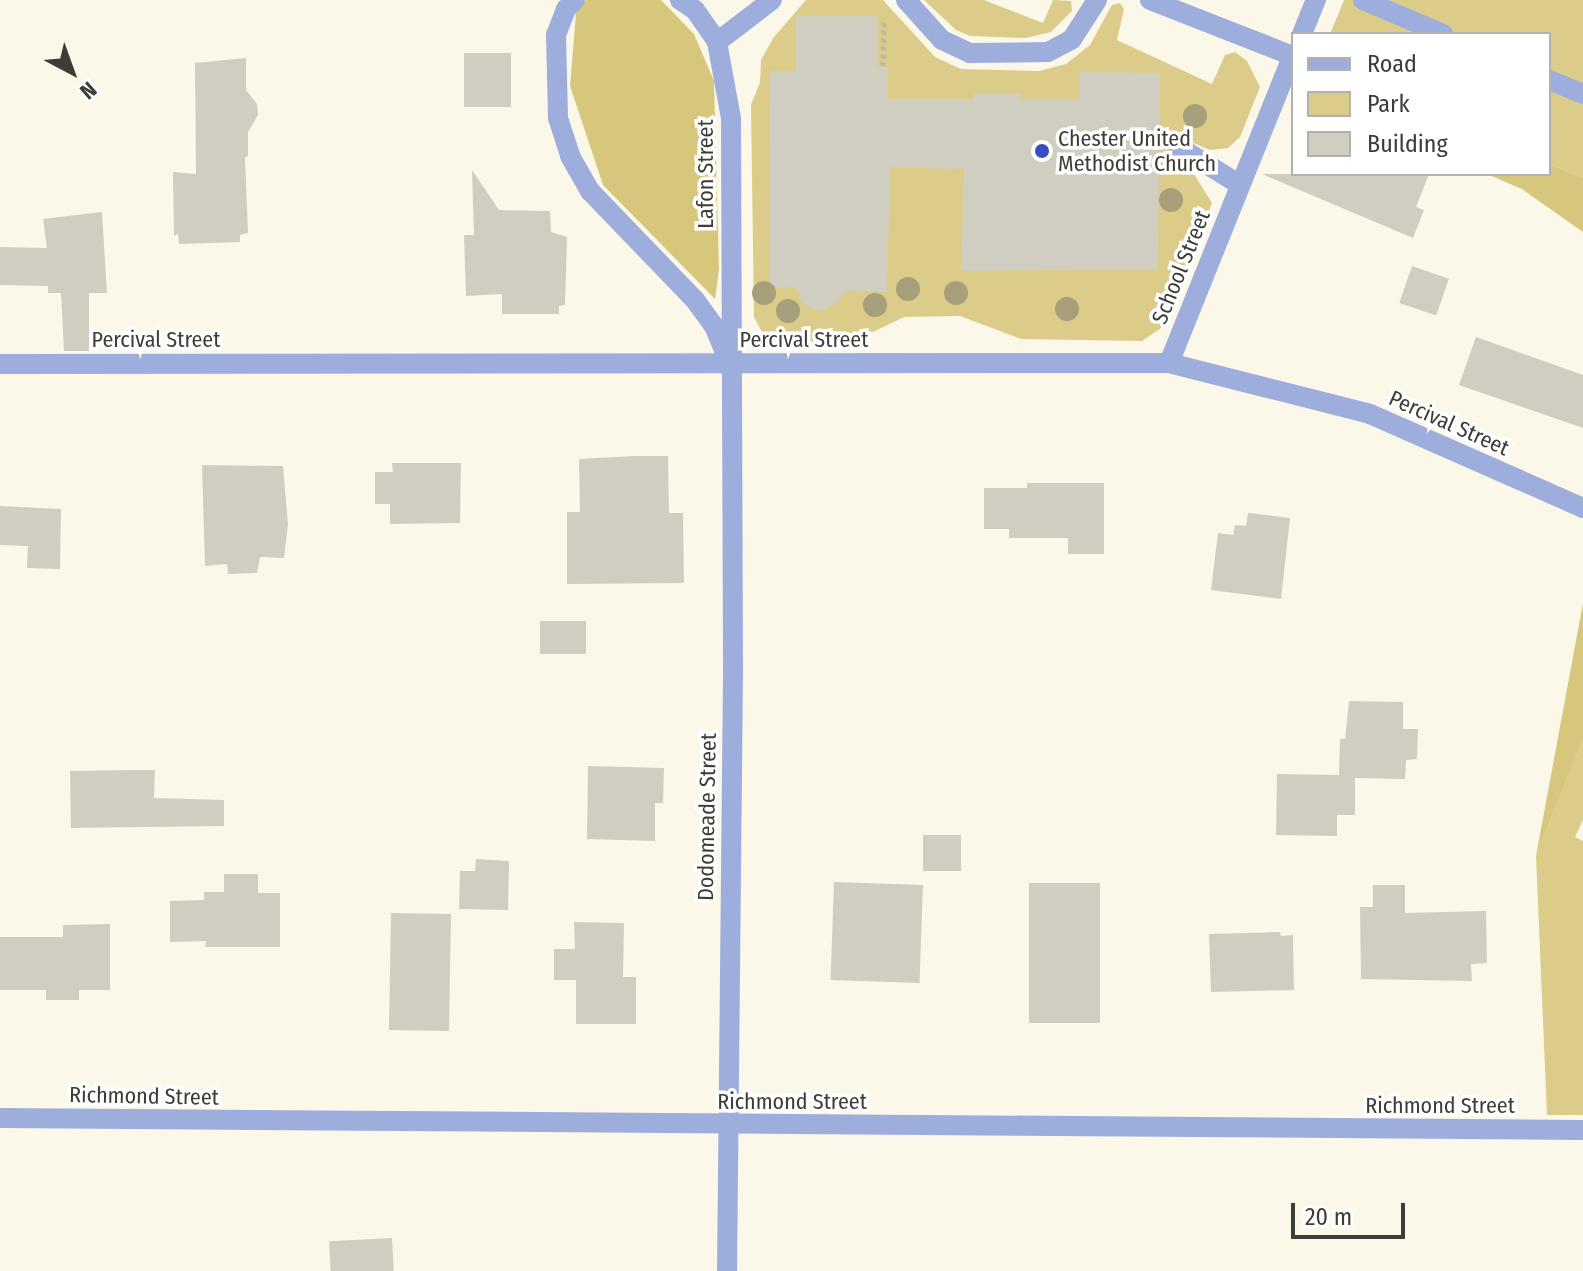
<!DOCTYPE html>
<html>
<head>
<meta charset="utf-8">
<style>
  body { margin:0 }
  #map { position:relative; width:1583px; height:1271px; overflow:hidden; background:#fbf8ea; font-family:"Fira Sans Condensed",sans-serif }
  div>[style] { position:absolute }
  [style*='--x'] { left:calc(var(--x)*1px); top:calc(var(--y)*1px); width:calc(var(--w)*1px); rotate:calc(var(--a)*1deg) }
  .green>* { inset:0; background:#dbcd89 }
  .forest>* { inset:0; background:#d7c77c }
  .building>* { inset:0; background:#d0cec0; transform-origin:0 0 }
  .path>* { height:5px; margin-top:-2.5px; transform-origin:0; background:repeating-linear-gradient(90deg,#bab8ad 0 4px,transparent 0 8px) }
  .lane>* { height:20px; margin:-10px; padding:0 10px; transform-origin:10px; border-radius:10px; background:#9daedd }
  .street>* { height:20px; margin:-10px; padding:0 10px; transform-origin:10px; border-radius:10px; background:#9daedd }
  .trees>* { width:24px; height:24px; margin:-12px; border-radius:50%; background:#a79f7a }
  .dots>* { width:22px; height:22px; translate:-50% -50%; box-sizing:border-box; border:4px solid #fff; border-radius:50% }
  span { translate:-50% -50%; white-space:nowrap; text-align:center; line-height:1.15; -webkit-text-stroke:7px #fff; paint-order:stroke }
  .poi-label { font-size:22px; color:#3d3c36 }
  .left { translate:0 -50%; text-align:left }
  .street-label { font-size:22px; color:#3d3c36 }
  .legend { position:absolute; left:1291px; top:32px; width:260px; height:144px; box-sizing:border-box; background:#fff; border:2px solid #b1b1af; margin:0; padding:10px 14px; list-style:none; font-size:24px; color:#3d3c36 }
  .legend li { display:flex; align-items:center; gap:16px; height:40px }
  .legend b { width:40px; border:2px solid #b1b1af }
  .north { position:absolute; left:32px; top:32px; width:80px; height:80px; -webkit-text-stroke:6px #fff; paint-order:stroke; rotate:139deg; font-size:22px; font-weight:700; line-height:32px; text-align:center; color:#3d3c36 }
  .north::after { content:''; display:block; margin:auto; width:28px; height:36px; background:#3d3c36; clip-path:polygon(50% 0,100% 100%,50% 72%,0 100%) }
  .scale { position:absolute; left:1291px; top:1203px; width:114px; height:36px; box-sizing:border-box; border:4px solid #3d3c36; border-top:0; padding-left:10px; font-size:24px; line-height:28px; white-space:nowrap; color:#3d3c36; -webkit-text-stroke:6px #fff; paint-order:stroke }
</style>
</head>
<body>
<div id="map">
  <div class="green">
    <i style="clip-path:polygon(806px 0,883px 0,935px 57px,961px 69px,1039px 71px,1066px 64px,1090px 45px,1112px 5px,1120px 3px,1124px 9px,1117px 40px,1212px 84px,1225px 55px,1235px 52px,1247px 61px,1260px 87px,1240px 137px,1228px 148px,1210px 150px,1174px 135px,1173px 164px,1194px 174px,1212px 203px,1161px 328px,1142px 341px,1021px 339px,960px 316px,904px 317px,854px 341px,775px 342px,763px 334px,754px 317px,751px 105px,760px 82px,761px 60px,774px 37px)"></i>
    <i style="clip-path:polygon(924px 0,984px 0,1043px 23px,1053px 0,1071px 1px,1072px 11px,1051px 32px,1026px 38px,970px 36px,956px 30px)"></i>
    <i style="clip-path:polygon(1344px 0,1583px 0,1583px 178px,1549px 164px,1549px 34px,1330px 34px)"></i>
    <i style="clip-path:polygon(1583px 740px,1583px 820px,1575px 837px,1583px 841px,1583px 1115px,1547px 1115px,1536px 856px)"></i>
  </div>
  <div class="forest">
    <i style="clip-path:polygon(586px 0,661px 0,694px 34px,714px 81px,719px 269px,715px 299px,603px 185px,570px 86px,576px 13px)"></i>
    <i style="clip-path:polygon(1549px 164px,1583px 178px,1583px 232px,1522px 189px,1487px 174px,1549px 174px)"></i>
    <i style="clip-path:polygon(1583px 603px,1583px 740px,1536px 856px)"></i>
  </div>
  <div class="building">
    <i style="clip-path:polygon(796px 16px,877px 16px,877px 66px,888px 67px,888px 99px,974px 99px,974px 93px,1000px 93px,1021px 94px,1020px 100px,1080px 100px,1080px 72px,1160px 73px,1158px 269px,961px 271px,964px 169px,890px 167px,887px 292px,846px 291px,835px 304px,819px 311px,802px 303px,796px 287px,769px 288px,770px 71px,796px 71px)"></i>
    <i style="left:464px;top:53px;width:47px;height:54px"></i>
    <i style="clip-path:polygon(246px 58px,246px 90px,257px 104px,258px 115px,248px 132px,248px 156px,245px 157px,248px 233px,240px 235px,240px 242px,179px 244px,178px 234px,174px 236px,173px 172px,196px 174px,195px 63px)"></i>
    <i style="clip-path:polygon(472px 170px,499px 210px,550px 211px,551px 232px,567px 237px,565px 305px,559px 306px,559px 314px,502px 314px,502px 294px,466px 296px,464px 235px,474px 235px)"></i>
    <i style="clip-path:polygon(1262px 174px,1429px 174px,1416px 207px,1424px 210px,1413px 238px)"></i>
    <i style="clip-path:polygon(102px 212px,107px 293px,89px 293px,89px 351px,64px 351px,61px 293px,48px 293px,48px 286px,0 285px,0 247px,47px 248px,43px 219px)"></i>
    <i style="left:1412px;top:266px;width:39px;height:39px;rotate:19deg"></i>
    <i style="clip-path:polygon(1476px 337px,1583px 375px,1583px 428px,1459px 385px)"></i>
    <i style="clip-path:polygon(635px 456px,668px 456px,669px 513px,683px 513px,684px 583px,567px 584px,567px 512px,580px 512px,579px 459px)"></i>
    <i style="clip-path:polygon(392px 463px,461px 463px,460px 523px,390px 524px,390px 504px,375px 504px,375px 472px,393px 472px)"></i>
    <i style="clip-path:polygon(202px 465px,283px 466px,288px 524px,284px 558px,260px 557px,257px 573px,228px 574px,227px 564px,205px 566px)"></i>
    <i style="clip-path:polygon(1027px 483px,1104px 483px,1104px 554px,1068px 554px,1068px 538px,1009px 538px,1009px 529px,984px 529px,984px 488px,1027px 488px)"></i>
    <i style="clip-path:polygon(0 506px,61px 509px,60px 569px,27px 568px,28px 546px,0 545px)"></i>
    <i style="clip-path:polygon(1248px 513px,1290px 518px,1281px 599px,1211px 590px,1218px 533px,1233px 535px,1235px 525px,1246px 526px)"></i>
    <i style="left:540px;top:621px;width:46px;height:33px"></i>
    <i style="clip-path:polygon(1349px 701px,1403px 702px,1403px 729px,1418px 729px,1417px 759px,1406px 760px,1405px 779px,1355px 778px,1355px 815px,1337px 815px,1337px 836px,1276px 835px,1277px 774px,1339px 775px,1340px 739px,1345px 739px)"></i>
    <i style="clip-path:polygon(588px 766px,664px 768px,663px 803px,655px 803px,655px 841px,587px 839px)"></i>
    <i style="clip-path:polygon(133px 770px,155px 770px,154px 798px,224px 800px,224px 826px,71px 828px,70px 771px)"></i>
    <i style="left:923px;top:835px;width:38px;height:36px"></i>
    <i style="clip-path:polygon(476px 859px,509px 861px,508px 910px,459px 909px,460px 871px,475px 871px)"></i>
    <i style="clip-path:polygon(224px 874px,258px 874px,258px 893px,280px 893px,280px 947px,205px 947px,206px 941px,170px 942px,170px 901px,204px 900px,204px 892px,224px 892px)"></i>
    <i style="left:834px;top:882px;width:89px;height:98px;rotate:2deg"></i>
    <i style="left:1029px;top:883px;width:71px;height:140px"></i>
    <i style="clip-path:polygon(1373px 885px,1405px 885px,1405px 913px,1486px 911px,1487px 963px,1471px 964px,1472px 981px,1361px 979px,1360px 907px,1373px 907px)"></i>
    <i style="left:391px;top:913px;width:60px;height:117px;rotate:1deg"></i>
    <i style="clip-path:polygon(574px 922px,624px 923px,623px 977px,636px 977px,636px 1024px,576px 1024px,576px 980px,554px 980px,554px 949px,575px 949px)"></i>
    <i style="clip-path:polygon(110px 924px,110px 990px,79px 990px,79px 1000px,46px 1000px,46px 990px,0 990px,0 937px,63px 937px,63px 925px)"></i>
    <i style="clip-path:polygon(1280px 932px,1281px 936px,1293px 935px,1294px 990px,1211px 992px,1209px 934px)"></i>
    <i style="left:392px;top:1238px;width:33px;height:63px;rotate:87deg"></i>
  </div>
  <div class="path">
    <i style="--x:883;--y:66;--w:45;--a:-88.7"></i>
  </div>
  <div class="lane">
    <i style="--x:575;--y:0;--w:13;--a:135"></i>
    <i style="--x:566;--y:9;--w:28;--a:111"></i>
    <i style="--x:556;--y:35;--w:83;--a:88.6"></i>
    <i style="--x:558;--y:118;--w:40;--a:72"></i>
    <i style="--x:570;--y:156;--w:40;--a:60.3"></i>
    <i style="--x:590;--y:191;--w:151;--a:46.1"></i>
    <i style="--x:695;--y:300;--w:32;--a:54"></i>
    <i style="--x:714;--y:326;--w:41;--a:67.2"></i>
    <i style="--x:906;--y:0;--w:54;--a:48"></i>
    <i style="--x:942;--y:40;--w:31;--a:25"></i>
    <i style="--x:970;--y:53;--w:78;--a:-0.7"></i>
    <i style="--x:1048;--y:52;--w:27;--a:-28"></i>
    <i style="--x:1072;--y:39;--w:46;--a:-57.3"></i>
    <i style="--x:1150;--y:0;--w:154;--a:21.4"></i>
    <i style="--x:1363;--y:0;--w:87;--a:23"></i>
    <i style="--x:717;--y:42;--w:69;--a:-37.4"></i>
    <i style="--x:1549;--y:80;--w:37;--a:22"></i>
    <i style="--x:1179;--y:147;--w:72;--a:31.9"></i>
  </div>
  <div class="street">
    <i style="--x:680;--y:0;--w:18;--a:34"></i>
    <i style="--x:695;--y:10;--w:39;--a:55"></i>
    <i style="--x:717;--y:42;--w:77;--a:79.6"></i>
    <i style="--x:731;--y:118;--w:554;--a:89.79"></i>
    <i style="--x:733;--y:672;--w:599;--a:90.57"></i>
    <i style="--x:1302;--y:34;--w:37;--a:-68"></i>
    <i style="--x:1169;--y:363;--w:332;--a:-68.1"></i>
    <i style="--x:0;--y:364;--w:1169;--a:-0.05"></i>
    <i style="--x:1169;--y:363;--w:207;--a:14.2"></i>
    <i style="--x:1370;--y:414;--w:233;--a:23.8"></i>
    <i style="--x:0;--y:1118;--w:1583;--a:0.43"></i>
  </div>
  <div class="trees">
    <i style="left:1195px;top:116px"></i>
    <i style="left:1171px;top:200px"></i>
    <i style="left:908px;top:289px"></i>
    <i style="left:764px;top:293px"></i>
    <i style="left:956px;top:293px"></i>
    <i style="left:875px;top:305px"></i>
    <i style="left:1067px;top:309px"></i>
    <i style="left:788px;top:311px"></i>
  </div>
  <div class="dots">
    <i style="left:1042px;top:151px;background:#364ec0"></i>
  </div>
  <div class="poi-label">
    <span class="left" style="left:1058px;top:151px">Chester United<br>Methodist Church</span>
  </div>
  <div class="street-label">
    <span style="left:706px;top:174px;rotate:-90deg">Lafon Street</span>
    <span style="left:1181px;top:267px;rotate:-68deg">School Street</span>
    <span style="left:156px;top:340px">Percival Street</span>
    <span style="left:804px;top:340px">Percival Street</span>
    <span style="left:1449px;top:423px;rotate:24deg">Percival Street</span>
    <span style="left:707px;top:817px;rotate:-89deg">Dodomeade Street</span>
    <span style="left:144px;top:1096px;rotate:1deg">Richmond Street</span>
    <span style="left:792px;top:1102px">Richmond Street</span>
    <span style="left:1440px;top:1106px">Richmond Street</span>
  </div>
  <ul class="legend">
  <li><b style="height:10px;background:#9daedd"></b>Road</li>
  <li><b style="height:22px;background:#dbcd89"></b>Park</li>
  <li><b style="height:22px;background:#d0cec0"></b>Building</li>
  </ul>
  <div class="north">N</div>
  <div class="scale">20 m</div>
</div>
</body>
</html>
